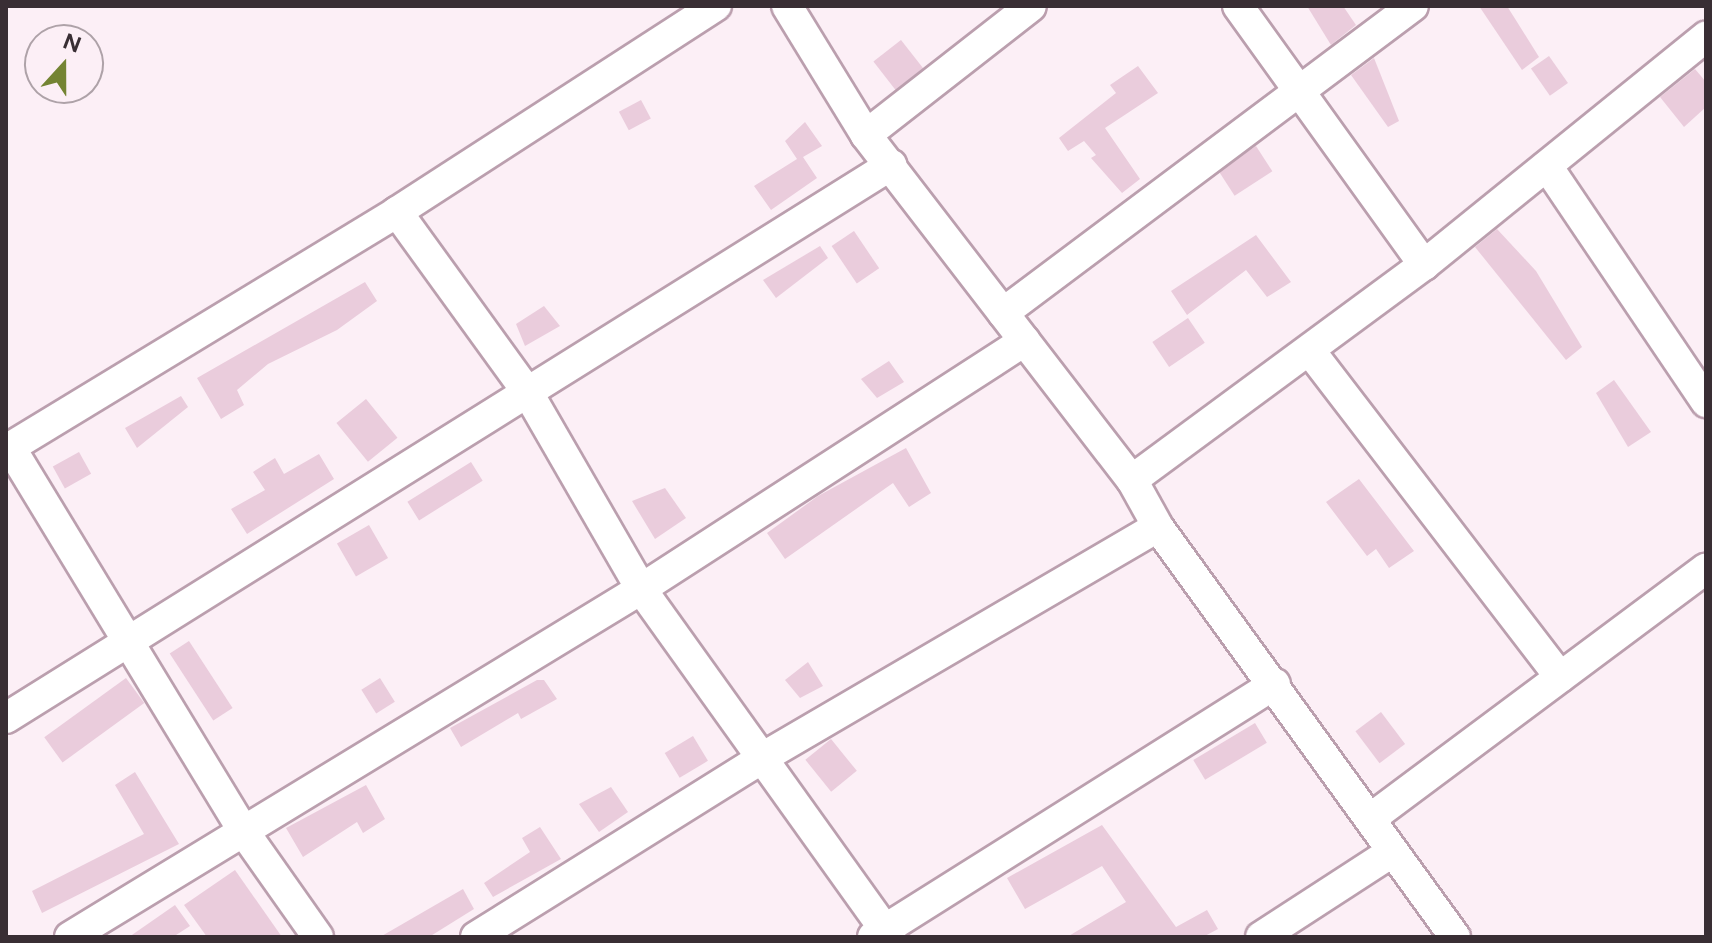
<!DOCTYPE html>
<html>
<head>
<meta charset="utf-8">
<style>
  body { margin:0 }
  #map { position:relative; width:1712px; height:943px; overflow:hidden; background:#fceff6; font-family:Figtree,sans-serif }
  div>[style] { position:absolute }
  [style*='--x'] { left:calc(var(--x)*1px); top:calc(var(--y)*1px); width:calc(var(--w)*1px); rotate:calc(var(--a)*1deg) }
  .building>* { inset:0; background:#eaccdc; transform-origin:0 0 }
  .roads { filter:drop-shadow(2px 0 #bb9fae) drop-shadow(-2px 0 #bb9fae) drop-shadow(0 2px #bb9fae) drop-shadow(0 -2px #bb9fae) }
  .street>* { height:30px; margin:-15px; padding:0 15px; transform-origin:15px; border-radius:15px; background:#fff }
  span { translate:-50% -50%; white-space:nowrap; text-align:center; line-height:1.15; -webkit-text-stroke:6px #fceff6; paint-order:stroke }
  .frame { position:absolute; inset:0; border:8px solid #392e34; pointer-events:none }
  .north { position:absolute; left:24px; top:24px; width:80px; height:80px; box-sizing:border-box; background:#fceff6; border:2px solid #aea2a8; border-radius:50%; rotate:21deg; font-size:22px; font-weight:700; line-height:32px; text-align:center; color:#392e34 }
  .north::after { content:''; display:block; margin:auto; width:28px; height:36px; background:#748433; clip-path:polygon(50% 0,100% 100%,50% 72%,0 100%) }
</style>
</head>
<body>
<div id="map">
  <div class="building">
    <i style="clip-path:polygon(1307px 6px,1343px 6px,1356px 25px,1331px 45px)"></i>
    <i style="clip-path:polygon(1479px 6px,1507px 6px,1539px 57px,1522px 70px)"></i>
    <i style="left:901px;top:40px;width:36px;height:35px;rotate:52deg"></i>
    <i style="left:1549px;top:56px;width:33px;height:22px;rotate:55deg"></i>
    <i style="clip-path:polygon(1374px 58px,1399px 121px,1388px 127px,1351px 75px)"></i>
    <i style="clip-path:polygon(1138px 66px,1158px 93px,1105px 128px,1140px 179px,1122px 193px,1091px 158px,1096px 155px,1084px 141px,1068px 151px,1059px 138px,1116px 93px,1110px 85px)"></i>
    <i style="clip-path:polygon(1695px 69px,1706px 82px,1706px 107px,1684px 127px,1660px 97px)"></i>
    <i style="left:641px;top:100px;width:21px;height:25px;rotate:62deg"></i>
    <i style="clip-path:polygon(805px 122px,822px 146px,803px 157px,817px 178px,771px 210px,754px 186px,797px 159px,785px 141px)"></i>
    <i style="left:1256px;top:146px;width:30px;height:45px;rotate:57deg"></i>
    <i style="clip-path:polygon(1497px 229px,1536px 271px,1582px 347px,1566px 360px,1475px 247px)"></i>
    <i style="left:854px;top:231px;width:45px;height:27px;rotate:56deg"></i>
    <i style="clip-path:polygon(1256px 235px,1291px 282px,1267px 297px,1246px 270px,1187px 315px,1171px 291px)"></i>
    <i style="clip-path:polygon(820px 246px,828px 258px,776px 298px,763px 280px)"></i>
    <i style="clip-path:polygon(365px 282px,377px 301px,337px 330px,268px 364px,237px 390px,244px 405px,221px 419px,197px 378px)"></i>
    <i style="clip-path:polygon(544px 306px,560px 326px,525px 346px,516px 324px)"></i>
    <i style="left:1188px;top:318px;width:30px;height:43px;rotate:56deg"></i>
    <i style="clip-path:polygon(889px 361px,904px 382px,877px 398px,861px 379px)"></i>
    <i style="clip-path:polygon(1614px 380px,1651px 432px,1628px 447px,1596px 393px)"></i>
    <i style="clip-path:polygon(181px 396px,188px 407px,137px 448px,125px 428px)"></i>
    <i style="left:366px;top:399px;width:50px;height:38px;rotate:51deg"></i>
    <i style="clip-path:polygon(906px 448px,931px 493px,909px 507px,893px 483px,785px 559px,767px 533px,818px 496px)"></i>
    <i style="left:79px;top:452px;width:25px;height:30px;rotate:61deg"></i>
    <i style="clip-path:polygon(319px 454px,334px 479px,247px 534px,231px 509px,265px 490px,253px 472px,275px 458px,284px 474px)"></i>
    <i style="left:471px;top:462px;width:22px;height:75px;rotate:58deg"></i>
    <i style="clip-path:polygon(1359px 479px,1414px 551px,1389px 568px,1376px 549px,1367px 556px,1326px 502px)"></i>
    <i style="clip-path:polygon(665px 488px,686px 518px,655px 539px,632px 501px)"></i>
    <i style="left:369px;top:525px;width:38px;height:37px;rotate:60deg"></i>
    <i style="left:189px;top:641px;width:80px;height:23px;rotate:57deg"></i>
    <i style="clip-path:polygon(808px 662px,823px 686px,800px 698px,785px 680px)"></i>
    <i style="left:126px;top:678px;width:31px;height:101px;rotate:54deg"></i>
    <i style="left:380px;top:678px;width:28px;height:22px;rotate:58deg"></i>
    <i style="clip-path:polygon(537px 680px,544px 680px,557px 699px,521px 719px,518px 713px,461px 747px,450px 728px)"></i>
    <i style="left:1381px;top:712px;width:40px;height:32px;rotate:53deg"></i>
    <i style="left:1255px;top:723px;width:23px;height:72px;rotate:59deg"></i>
    <i style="left:693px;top:736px;width:29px;height:33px;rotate:59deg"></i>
    <i style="left:831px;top:739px;width:41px;height:33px;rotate:51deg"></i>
    <i style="clip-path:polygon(135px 772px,179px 844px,42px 913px,32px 891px,144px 834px,115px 785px)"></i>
    <i style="clip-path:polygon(366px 785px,385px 819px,363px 833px,357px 822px,303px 857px,286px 828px)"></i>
    <i style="clip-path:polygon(611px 787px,628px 812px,599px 832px,579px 804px)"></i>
    <i style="clip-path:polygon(1102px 825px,1176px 927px,1207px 910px,1218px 929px,1203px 937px,1067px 937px,1126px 902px,1102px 866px,1025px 909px,1007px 878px)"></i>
    <i style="clip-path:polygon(540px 827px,561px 859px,493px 897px,484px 883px,530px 852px,522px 838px)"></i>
    <i style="clip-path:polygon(235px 870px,282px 937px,207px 937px,184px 905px)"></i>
    <i style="clip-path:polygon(463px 889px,474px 909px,429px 937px,380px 937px)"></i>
    <i style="clip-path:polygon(175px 905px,190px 926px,173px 937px,129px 937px)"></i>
  </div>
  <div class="roads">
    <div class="street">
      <i style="--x:787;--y:6;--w:151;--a:58.5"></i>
      <i style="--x:866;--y:135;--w:436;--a:52.4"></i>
      <i style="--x:1132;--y:480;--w:54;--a:61"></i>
      <i style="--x:1158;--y:527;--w:506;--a:54.08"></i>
      <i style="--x:1238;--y:6;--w:319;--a:54.3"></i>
      <i style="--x:866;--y:135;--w:209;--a:-38"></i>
      <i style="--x:1547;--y:166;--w:285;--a:56"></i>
      <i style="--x:397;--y:212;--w:223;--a:54.1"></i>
      <i style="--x:528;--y:393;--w:226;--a:60"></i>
      <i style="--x:641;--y:589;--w:428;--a:54.4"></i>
      <i style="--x:1003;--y:313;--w:512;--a:-36.83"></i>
      <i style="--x:1310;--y:351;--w:411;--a:52.5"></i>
      <i style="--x:10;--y:447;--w:451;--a:58.7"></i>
      <i style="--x:244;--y:832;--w:128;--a:54.8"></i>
      <i style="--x:6;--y:450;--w:458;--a:-31.3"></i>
      <i style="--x:397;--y:212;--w:380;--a:-32.9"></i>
      <i style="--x:1132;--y:480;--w:363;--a:-36.4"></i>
      <i style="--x:1424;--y:265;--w:363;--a:-39"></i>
      <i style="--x:6;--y:718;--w:1044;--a:-32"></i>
      <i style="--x:1370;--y:819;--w:419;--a:-36.7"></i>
      <i style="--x:70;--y:937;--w:669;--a:-31.36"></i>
      <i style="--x:641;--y:589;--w:457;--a:-32.9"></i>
      <i style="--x:476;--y:937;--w:337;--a:-32"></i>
      <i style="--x:762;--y:758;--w:458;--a:-30.3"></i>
      <i style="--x:873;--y:937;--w:475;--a:-32.2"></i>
      <i style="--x:1261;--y:937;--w:156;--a:-33"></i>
    </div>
  </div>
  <div class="frame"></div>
  <div class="north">N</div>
</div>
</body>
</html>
